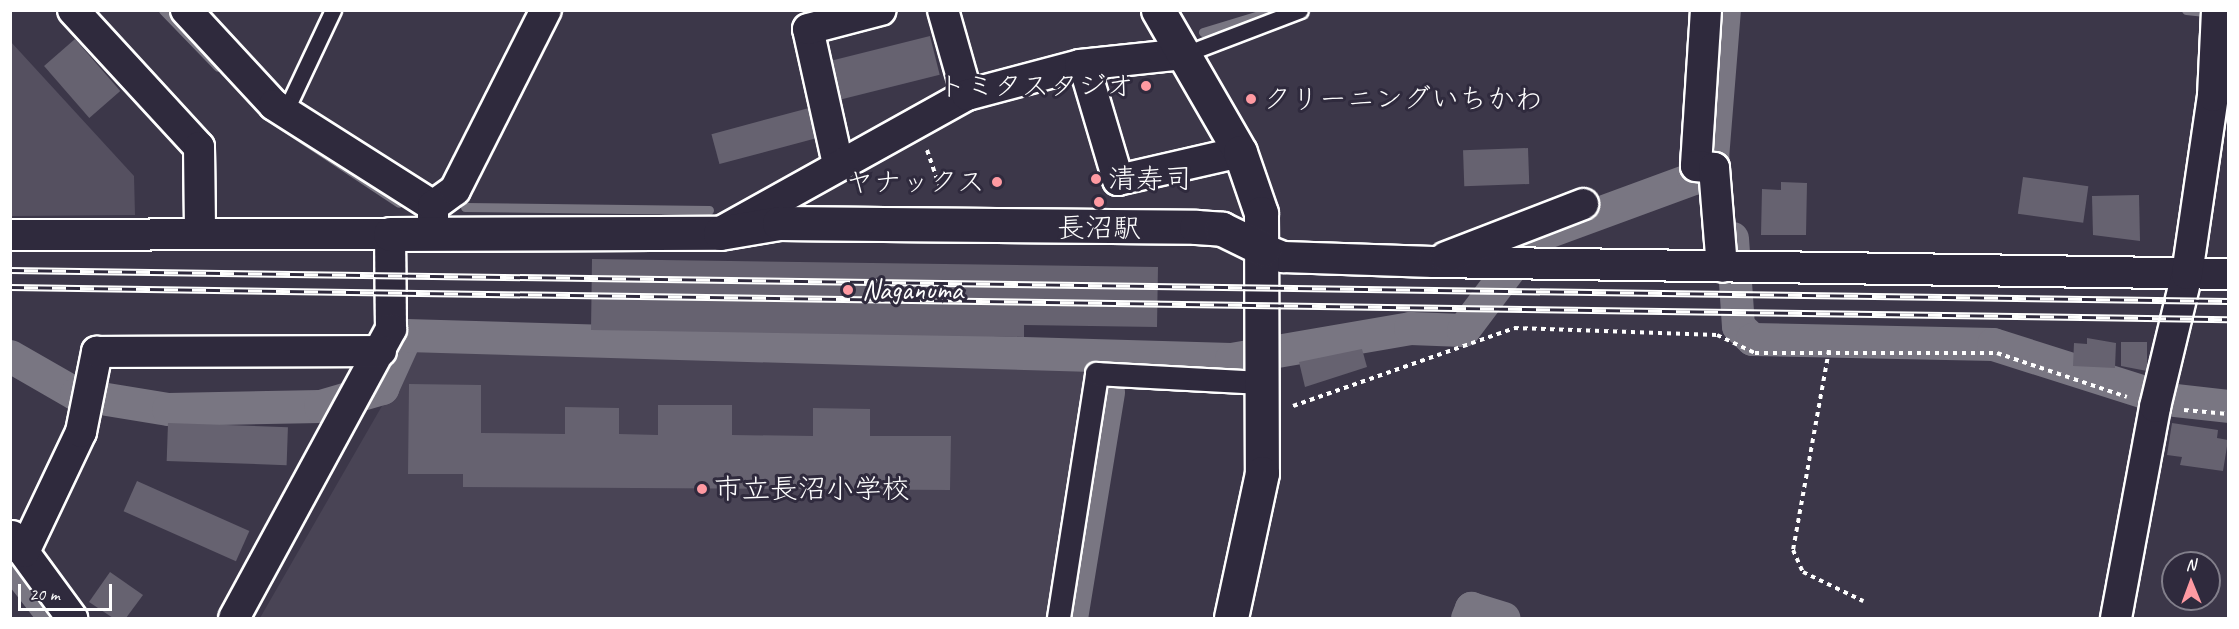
<!DOCTYPE html>
<html>
<head>
<meta charset="utf-8">
<style>
  body { margin:0 }
  #map { position:relative; width:2239px; height:629px; overflow:hidden; background:#3c3749; font-family:Caveat,"Klee One",sans-serif }
  div>[style] { position:absolute }
  [style*='--x'] { left:calc(var(--x)*1px); top:calc(var(--y)*1px); width:calc(var(--w)*1px); rotate:calc(var(--a)*1deg) }
  .built>* { inset:0; background:#494455 }
  .green>* { inset:0; background:#555060 }
  .stream>* { height:9px; margin:-4.5px; padding:0 4.5px; transform-origin:4.5px; border-radius:4.5px; background:#797682 }
  .canal>* { height:33px; margin:-16.5px; padding:0 16.5px; transform-origin:16.5px; border-radius:16.5px; background:#797682 }
  .building>* { inset:0; background:#666270; transform-origin:0 0 }
  .path>* { height:4px; margin-top:-2px; transform-origin:0; background:repeating-linear-gradient(90deg,#fff 0 4.5px,transparent 0 9px) }
  .roads { filter:drop-shadow(2px 0 #fff) drop-shadow(-2px 0 #fff) drop-shadow(0 2px #fff) drop-shadow(0 -2px #fff) }
  .service>* { height:15px; margin:-7.5px; padding:0 7.5px; transform-origin:7.5px; border-radius:7.5px; background:#2f2a3d }
  .pedestrian>* { height:22px; margin:-11px; padding:0 11px; transform-origin:11px; border-radius:11px; background:#2f2a3d }
  .minor>* { height:30px; margin:-15px; padding:0 15px; transform-origin:15px; border-radius:15px; background:#2f2a3d }
  .tertiary>* { height:33px; margin:-16.5px; padding:0 16.5px; transform-origin:16.5px; border-radius:16.5px; background:#2f2a3d }
  .rail>* { height:7px; margin-top:-3.5px; transform-origin:0; background:repeating-linear-gradient(90deg,#2f2a3d 0 14px,#fff 0 28px); box-sizing:border-box; border-block:2px solid #fff }
  .dots>* { width:16px; height:16px; translate:-50% -50%; box-sizing:border-box; border:3px solid #2f2a3d; border-radius:50% }
  span { translate:-50% -50%; white-space:nowrap; text-align:center; line-height:1.15; -webkit-text-stroke:6px #2f2a3d; paint-order:stroke }
  .poi-label { font-size:28px; color:#fff }
  .right { translate:-100% -50%; text-align:right }
  .left { translate:0 -50%; text-align:left }
  .frame { position:absolute; inset:0; border:12px solid #fff; pointer-events:none }
  .north { position:absolute; left:2161px; top:551px; width:60px; height:60px; box-sizing:border-box; background:#2f2a3d; border:2px solid #827f8b; border-radius:50%; rotate:359deg; font-size:16px; font-weight:700; line-height:24px; text-align:center; color:#fff }
  .north::after { content:''; display:block; margin:auto; width:21px; height:27px; background:#ff9aa2; clip-path:polygon(50% 0,100% 100%,50% 72%,0 100%) }
  .scale { position:absolute; left:18px; top:584px; width:94px; height:27px; box-sizing:border-box; border:3px solid #fff; border-top:0; padding-left:8px; font-size:18px; line-height:21px; white-space:nowrap; color:#fff; -webkit-text-stroke:4px #2f2a3d; paint-order:stroke }
</style>
</head>
<body>
<div id="map">
  <div class="built">
    <i style="clip-path:polygon(413px 352px,1090px 360px,1048px 618px,260px 618px)"></i>
  </div>
  <div class="green">
    <i style="clip-path:polygon(11px 42px,134px 176px,135px 215px,11px 216px)"></i>
  </div>
  <div class="stream">
    <i style="--x:163;--y:10;--w:79;--a:46"></i>
    <i style="--x:2186;--y:10;--w:28;--a:6"></i>
    <i style="--x:1203;--y:32;--w:76;--a:-16.8"></i>
    <i style="--x:266;--y:115;--w:159;--a:33.5"></i>
    <i style="--x:465;--y:207;--w:244;--a:0.7"></i>
  </div>
  <div class="canal">
    <i style="--x:1732;--y:238;--w:88;--a:86.1"></i>
    <i style="--x:1738;--y:326;--w:19;--a:43"></i>
    <i style="--x:1752;--y:339;--w:241;--a:1.2"></i>
    <i style="--x:1993;--y:344;--w:182;--a:17.6"></i>
    <i style="--x:2166;--y:399;--w:62;--a:6.4"></i>
    <i style="--x:10;--y:356;--w:76;--a:29.9"></i>
    <i style="--x:76;--y:394;--w:93;--a:9.3"></i>
    <i style="--x:168;--y:409;--w:152;--a:-1.1"></i>
    <i style="--x:320;--y:406;--w:65;--a:-16.2"></i>
    <i style="--x:382;--y:388;--w:58;--a:-65.6"></i>
    <i style="--x:406;--y:335;--w:825;--a:1.67"></i>
    <i style="--x:1231;--y:359;--w:182;--a:-9.8"></i>
    <i style="--x:1410;--y:328;--w:53;--a:2.2"></i>
    <i style="--x:1463;--y:330;--w:116;--a:-53"></i>
    <i style="--x:1533;--y:237;--w:171;--a:-20.2"></i>
    <i style="--x:1693;--y:178;--w:28;--a:-46"></i>
    <i style="--x:1712;--y:158;--w:148;--a:-85.4"></i>
    <i style="--x:10;--y:560;--w:66;--a:52.4"></i>
    <i style="--x:1071;--y:618;--w:229;--a:-80.7"></i>
    <i style="--x:1467;--y:618;--w:11;--a:-68"></i>
    <i style="--x:1471;--y:608;--w:34;--a:17"></i>
  </div>
  <div class="building">
    <i style="left:930px;top:36px;width:40px;height:104px;rotate:76deg"></i>
    <i style="left:75px;top:39px;width:69px;height:41px;rotate:49deg"></i>
    <i style="left:809px;top:108px;width:31px;height:101px;rotate:75deg"></i>
    <i style="left:1528px;top:148px;width:36px;height:65px;rotate:88deg"></i>
    <i style="left:2023px;top:177px;width:66px;height:37px;rotate:8deg"></i>
    <i style="clip-path:polygon(1781px 182px,1807px 183px,1806px 235px,1761px 235px,1762px 189px,1781px 190px)"></i>
    <i style="clip-path:polygon(2139px 195px,2140px 241px,2093px 235px,2092px 196px)"></i>
    <i style="clip-path:polygon(592px 259px,1158px 267px,1157px 327px,1024px 325px,1024px 337px,591px 330px)"></i>
    <i style="clip-path:polygon(2087px 338px,2116px 343px,2115px 368px,2073px 366px,2074px 343px,2087px 344px)"></i>
    <i style="clip-path:polygon(2121px 342px,2147px 342px,2147px 371px,2121px 366px)"></i>
    <i style="clip-path:polygon(1362px 349px,1367px 367px,1305px 387px,1299px 362px)"></i>
    <i style="clip-path:polygon(409px 384px,481px 385px,481px 433px,565px 434px,565px 407px,619px 408px,619px 434px,658px 435px,658px 405px,732px 405px,732px 435px,813px 436px,813px 408px,870px 409px,870px 436px,951px 436px,950px 490px,463px 487px,463px 474px,408px 474px)"></i>
    <i style="left:168px;top:423px;width:120px;height:38px;rotate:2deg"></i>
    <i style="clip-path:polygon(2172px 423px,2218px 430px,2217px 438px,2228px 440px,2223px 471px,2180px 465px,2182px 457px,2167px 455px)"></i>
    <i style="left:137px;top:481px;width:123px;height:33px;rotate:24deg"></i>
    <i style="clip-path:polygon(110px 572px,143px 595px,126px 618px,113px 618px,89px 602px)"></i>
  </div>
  <div class="path">
    <i style="--x:927;--y:150;--w:43;--a:71.1"></i>
    <i style="--x:1829;--y:350;--w:203;--a:100.2"></i>
    <i style="--x:1793;--y:550;--w:24;--a:66"></i>
    <i style="--x:1803;--y:572;--w:67;--a:25.8"></i>
    <i style="--x:1293;--y:406;--w:234;--a:-19.4"></i>
    <i style="--x:1514;--y:328;--w:203;--a:2"></i>
    <i style="--x:1717;--y:335;--w:42;--a:25.3"></i>
    <i style="--x:1755;--y:353;--w:242;--a:0"></i>
    <i style="--x:1997;--y:353;--w:137;--a:18.7"></i>
    <i style="--x:2184;--y:410;--w:44;--a:5.2"></i>
  </div>
  <div class="roads">
    <div class="service">
      <i style="--x:1185;--y:54;--w:123;--a:-20.9"></i>
      <i style="--x:285;--y:112;--w:113;--a:-64.8"></i>
    </div>
    <div class="pedestrian">
      <i style="--x:1059;--y:618;--w:247;--a:-81.1"></i>
      <i style="--x:1097;--y:374;--w:168;--a:3.1"></i>
    </div>
    <div class="minor">
      <i style="--x:73;--y:10;--w:186;--a:47.4"></i>
      <i style="--x:199;--y:147;--w:86;--a:89.3"></i>
      <i style="--x:186;--y:10;--w:129;--a:47.2"></i>
      <i style="--x:274;--y:105;--w:188;--a:32.4"></i>
      <i style="--x:943;--y:10;--w:88;--a:74.2"></i>
      <i style="--x:1706;--y:10;--w:156;--a:93.7"></i>
      <i style="--x:1696;--y:166;--w:18;--a:6"></i>
      <i style="--x:1714;--y:168;--w:99;--a:85.4"></i>
      <i style="--x:1084;--y:65;--w:120;--a:73.5"></i>
      <i style="--x:1118;--y:180;--w:125;--a:-12.9"></i>
      <i style="--x:838;--y:164;--w:138;--a:-102.5"></i>
      <i style="--x:808;--y:29;--w:75;--a:-14.6"></i>
      <i style="--x:433;--y:225;--w:19;--a:-90"></i>
      <i style="--x:433;--y:206;--w:27;--a:-36"></i>
      <i style="--x:455;--y:190;--w:202;--a:-63.2"></i>
      <i style="--x:724;--y:230;--w:278;--a:-29.1"></i>
      <i style="--x:967;--y:95;--w:117;--a:-14.9"></i>
      <i style="--x:1080;--y:65;--w:106;--a:-6"></i>
      <i style="--x:10;--y:235;--w:380;--a:-0.2"></i>
      <i style="--x:390;--y:234;--w:95;--a:89.4"></i>
      <i style="--x:391;--y:329;--w:329;--a:118.5"></i>
      <i style="--x:1263;--y:249;--w:22;--a:22"></i>
      <i style="--x:1283;--y:257;--w:150;--a:1.9"></i>
      <i style="--x:1433;--y:262;--w:795;--a:0.86"></i>
      <i style="--x:1446;--y:257;--w:147;--a:-21.1"></i>
      <i style="--x:12;--y:536;--w:102;--a:53.8"></i>
      <i style="--x:24;--y:552;--w:133;--a:-64.6"></i>
      <i style="--x:81;--y:432;--w:82;--a:-78.7"></i>
      <i style="--x:97;--y:352;--w:284;--a:-0.2"></i>
      <i style="--x:2116;--y:618;--w:215;--a:-79.5"></i>
      <i style="--x:2155;--y:407;--w:137;--a:-76.5"></i>
      <i style="--x:2187;--y:274;--w:180;--a:-81.7"></i>
      <i style="--x:2213;--y:96;--w:86;--a:-87.3"></i>
    </div>
    <div class="tertiary">
      <i style="--x:1158;--y:10;--w:164;--a:60"></i>
      <i style="--x:1240;--y:152;--w:65;--a:71"></i>
      <i style="--x:1261;--y:213;--w:260;--a:89.8"></i>
      <i style="--x:1262;--y:473;--w:148;--a:102.1"></i>
      <i style="--x:390;--y:234;--w:330;--a:-0.2"></i>
      <i style="--x:720;--y:233;--w:60;--a:-9.6"></i>
      <i style="--x:779;--y:223;--w:417;--a:0.5"></i>
      <i style="--x:1196;--y:227;--w:26;--a:4"></i>
      <i style="--x:1222;--y:229;--w:46;--a:26"></i>
    </div>
  </div>
  <div class="rail">
    <i style="--x:10;--y:270;--w:2218;--a:0.8"></i>
    <i style="--x:10;--y:287;--w:2218;--a:0.83"></i>
  </div>
  <div class="dots">
    <i style="left:1146px;top:86px;background:#ff9aa2"></i>
    <i style="left:1251px;top:99px;background:#ff9aa2"></i>
    <i style="left:1096px;top:179px;background:#ff9aa2"></i>
    <i style="left:997px;top:182px;background:#ff9aa2"></i>
    <i style="left:1099px;top:202px;background:#ff9aa2"></i>
    <i style="left:848px;top:290px;background:#ff9aa2"></i>
    <i style="left:702px;top:489px;background:#ff9aa2"></i>
  </div>
  <div class="poi-label">
    <span class="right" style="left:1134px;top:86px">トミタスタジオ</span>
    <span class="left" style="left:1263px;top:99px">クリーニングいちかわ</span>
    <span class="left" style="left:1108px;top:179px">清寿司</span>
    <span class="right" style="left:985px;top:182px">ヤナックス</span>
    <span style="left:1099px;top:228px">長沼駅</span>
    <span class="left" style="left:862px;top:290px">Naganuma</span>
    <span class="left" style="left:714px;top:489px">市立長沼小学校</span>
  </div>
  <div class="frame"></div>
  <div class="north">N</div>
  <div class="scale">20 m</div>
</div>
</body>
</html>
